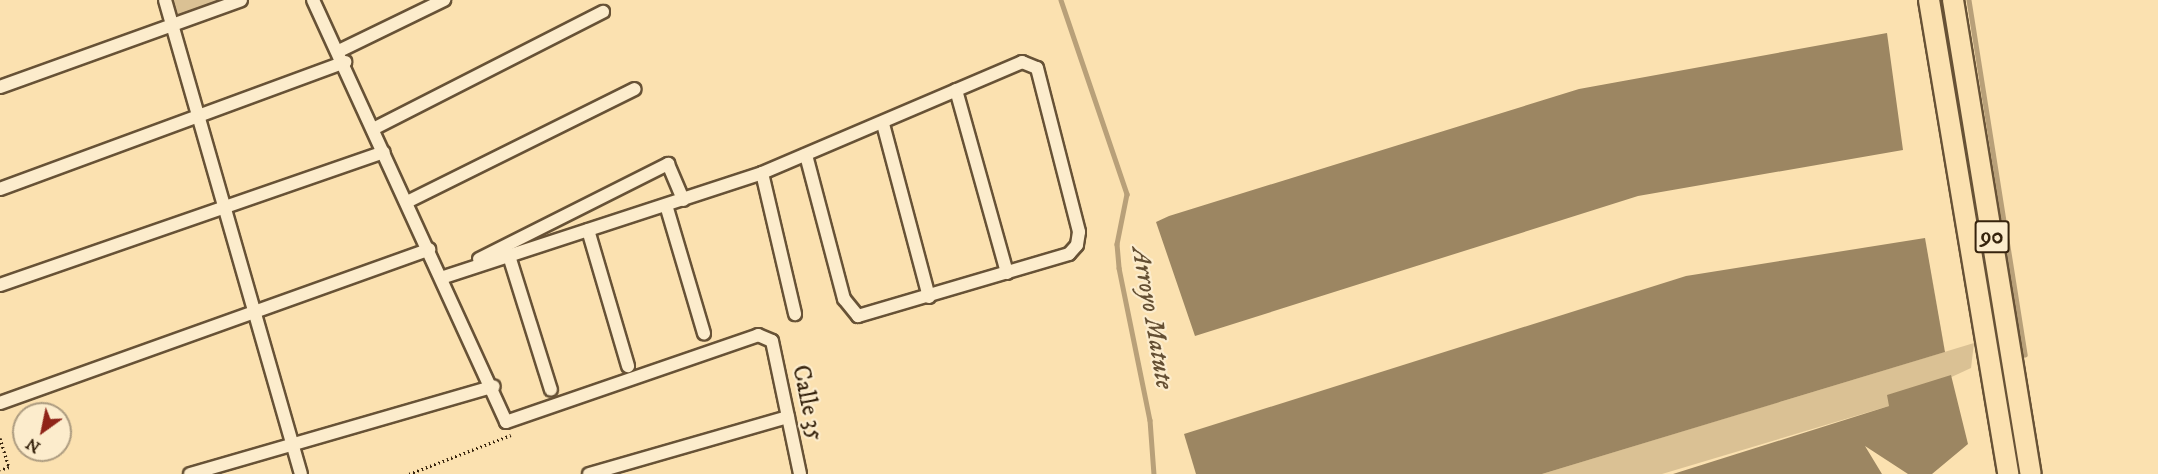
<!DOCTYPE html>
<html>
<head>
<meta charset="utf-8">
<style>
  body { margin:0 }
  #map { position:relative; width:2158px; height:474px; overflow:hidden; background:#fbe1b0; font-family:"IM FELL DW Pica",serif }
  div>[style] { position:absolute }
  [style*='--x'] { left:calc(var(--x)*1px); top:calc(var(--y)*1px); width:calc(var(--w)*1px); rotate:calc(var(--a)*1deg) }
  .green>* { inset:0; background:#dac194 }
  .stream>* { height:4.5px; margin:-2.25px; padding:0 2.25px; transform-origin:2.25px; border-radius:2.25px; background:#b8a079 }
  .building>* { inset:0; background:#9c8662 }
  .path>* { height:3px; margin-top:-1.5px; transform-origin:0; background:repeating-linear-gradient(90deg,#36230d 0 1.5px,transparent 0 4.5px) }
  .roads { filter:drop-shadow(2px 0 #675236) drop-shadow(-2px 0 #675236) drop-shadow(0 2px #675236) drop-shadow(0 -2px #675236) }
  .minor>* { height:12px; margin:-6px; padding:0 6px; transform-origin:6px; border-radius:6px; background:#fceccc }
  .trunk>* { height:20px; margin:-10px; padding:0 10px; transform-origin:10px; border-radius:10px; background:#fbe1b0 }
  span { translate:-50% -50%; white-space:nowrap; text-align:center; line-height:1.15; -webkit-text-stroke:4.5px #fceccc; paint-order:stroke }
  .shield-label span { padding:2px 4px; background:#fceccc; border:2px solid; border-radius:4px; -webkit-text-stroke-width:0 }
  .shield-label { font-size:22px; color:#36230d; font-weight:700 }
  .street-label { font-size:24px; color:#36230d }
  .water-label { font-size:26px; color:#644f33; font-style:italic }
  .north { position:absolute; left:12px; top:402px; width:60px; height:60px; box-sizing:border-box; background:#fceccc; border:2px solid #ad9c80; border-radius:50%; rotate:213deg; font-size:16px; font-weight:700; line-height:24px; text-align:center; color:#36230d }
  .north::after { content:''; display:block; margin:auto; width:21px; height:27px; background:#8f2418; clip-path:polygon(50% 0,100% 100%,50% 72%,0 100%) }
</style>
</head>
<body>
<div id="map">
  <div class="green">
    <i style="clip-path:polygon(172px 0,222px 0,177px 17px)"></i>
    <i style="clip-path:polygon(1974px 343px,1971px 368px,1889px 406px,1662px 474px,1542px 474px)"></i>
  </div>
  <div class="stream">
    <i style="--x:1061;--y:0;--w:205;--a:71.2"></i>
    <i style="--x:1127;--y:194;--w:51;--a:101.3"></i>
    <i style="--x:1117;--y:244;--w:24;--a:85"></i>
    <i style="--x:1119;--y:268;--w:155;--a:78.5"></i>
    <i style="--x:1150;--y:420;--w:54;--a:85.8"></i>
    <i style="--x:1969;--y:0;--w:359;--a:81"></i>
  </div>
  <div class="building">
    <i style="clip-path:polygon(1887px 33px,1903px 150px,1638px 196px,1195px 336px,1156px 222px,1169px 216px,1579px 89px)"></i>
    <i style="clip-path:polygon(1925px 238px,1945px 352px,1542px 474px,1196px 474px,1184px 434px,1686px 276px)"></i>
    <i style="clip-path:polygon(1951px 375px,1968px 444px,1932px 474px,1908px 474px,1865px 446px,1882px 474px,1673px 474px,1889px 406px,1887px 395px)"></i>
  </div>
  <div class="path">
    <i style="--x:0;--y:438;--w:30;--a:73"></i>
    <i style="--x:9;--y:467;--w:9;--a:162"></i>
    <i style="--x:0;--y:473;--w:1;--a:90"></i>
    <i style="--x:409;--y:474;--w:109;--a:-20.9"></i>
  </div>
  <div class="roads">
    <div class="minor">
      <i style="--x:165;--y:0;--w:493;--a:74"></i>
      <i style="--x:313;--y:0;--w:464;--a:65.4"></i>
      <i style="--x:506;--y:422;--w:267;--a:-19"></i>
      <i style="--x:758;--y:335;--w:15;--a:23"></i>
      <i style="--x:772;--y:341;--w:136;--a:78.1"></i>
      <i style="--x:339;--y:51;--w:117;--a:-25.9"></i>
      <i style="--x:0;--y:87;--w:256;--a:-19.8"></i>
      <i style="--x:956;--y:90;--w:190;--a:74.4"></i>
      <i style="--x:883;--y:124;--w:179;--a:75.1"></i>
      <i style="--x:375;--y:128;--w:256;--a:-27"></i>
      <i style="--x:762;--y:173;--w:145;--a:76.8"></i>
      <i style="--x:0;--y:189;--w:368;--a:-20.2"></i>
      <i style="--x:407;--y:202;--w:254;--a:-26.4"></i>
      <i style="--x:666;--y:205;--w:134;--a:73.5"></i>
      <i style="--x:588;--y:230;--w:142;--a:73.6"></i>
      <i style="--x:509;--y:256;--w:140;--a:72.6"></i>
      <i style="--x:479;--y:259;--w:212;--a:-26.7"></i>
      <i style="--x:668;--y:164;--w:39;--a:67"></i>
      <i style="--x:444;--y:277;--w:335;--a:-18.1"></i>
      <i style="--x:762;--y:173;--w:283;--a:-23.1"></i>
      <i style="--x:1022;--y:62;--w:16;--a:22"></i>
      <i style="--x:1037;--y:68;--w:169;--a:75.6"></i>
      <i style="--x:1079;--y:232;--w:13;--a:99"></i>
      <i style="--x:1077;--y:245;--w:12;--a:132"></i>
      <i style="--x:1069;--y:254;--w:220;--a:163.6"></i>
      <i style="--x:858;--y:316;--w:22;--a:-129"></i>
      <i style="--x:844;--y:299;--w:149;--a:-104.8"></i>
      <i style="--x:0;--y:285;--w:406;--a:-19.1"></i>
      <i style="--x:0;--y:403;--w:456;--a:-19.7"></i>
      <i style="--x:190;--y:474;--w:316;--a:-16.1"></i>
      <i style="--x:589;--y:474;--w:207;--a:-16"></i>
    </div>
    <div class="trunk">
      <i style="--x:1929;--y:0;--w:481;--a:80.5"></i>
      <i style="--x:1953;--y:0;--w:480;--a:80.7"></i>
    </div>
  </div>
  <div class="shield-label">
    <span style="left:1992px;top:237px">90</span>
  </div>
  <div class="street-label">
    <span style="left:807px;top:403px;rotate:78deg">Calle 35</span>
  </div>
  <div class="water-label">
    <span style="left:1152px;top:318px;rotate:80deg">Arroyo Matute</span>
  </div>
  <div class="north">N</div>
</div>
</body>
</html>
